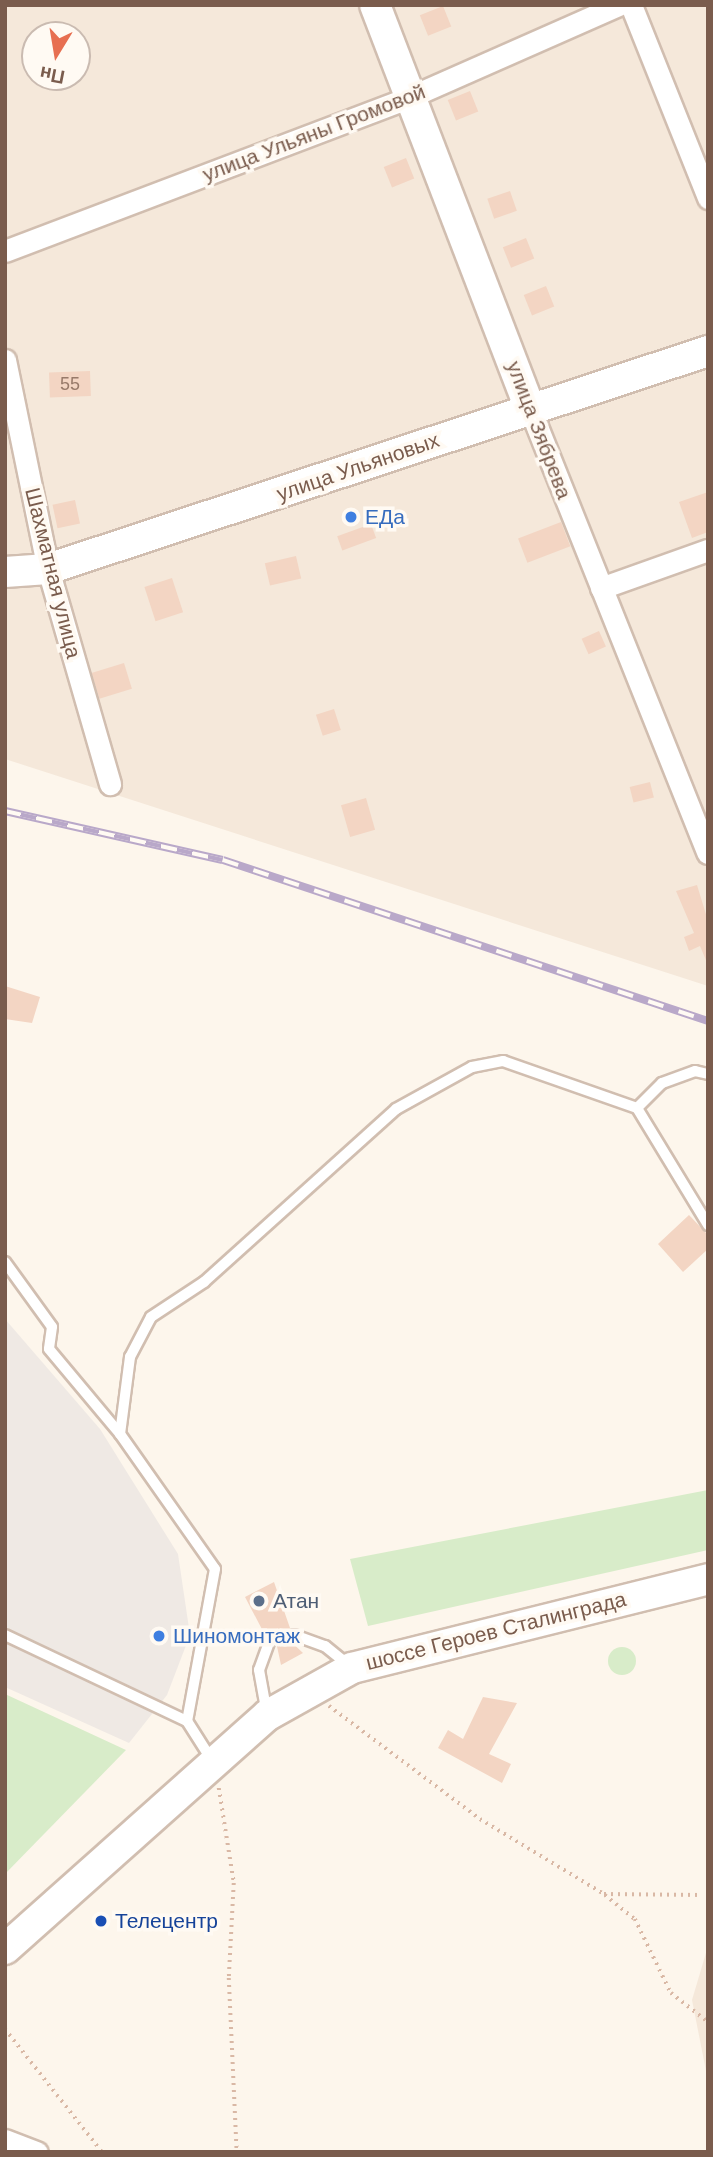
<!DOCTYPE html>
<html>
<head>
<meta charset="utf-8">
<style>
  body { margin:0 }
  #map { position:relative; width:713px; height:2157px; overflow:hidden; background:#fdf6ec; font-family:Arial,sans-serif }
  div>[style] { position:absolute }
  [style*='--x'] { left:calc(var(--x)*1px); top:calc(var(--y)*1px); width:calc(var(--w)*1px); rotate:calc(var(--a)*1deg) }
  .residential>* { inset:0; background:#f5e8da }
  .industrial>* { inset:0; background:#efe9e4 }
  .green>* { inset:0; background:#d8ecc9 }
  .round { border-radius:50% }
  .building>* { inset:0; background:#f3d5c3; transform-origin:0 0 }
  .path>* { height:3.5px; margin-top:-1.75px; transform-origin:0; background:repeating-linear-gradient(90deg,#d9b8a5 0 2px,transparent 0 7px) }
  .roads { filter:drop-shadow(2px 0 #d1beb0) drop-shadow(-2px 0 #d1beb0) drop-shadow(0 2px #d1beb0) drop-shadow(0 -2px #d1beb0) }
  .lane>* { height:10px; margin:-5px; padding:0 5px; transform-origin:5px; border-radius:5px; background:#fff }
  .street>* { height:21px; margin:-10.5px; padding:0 10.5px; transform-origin:10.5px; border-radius:10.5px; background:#fff }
  .secondary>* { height:30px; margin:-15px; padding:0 15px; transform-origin:15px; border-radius:15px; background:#fff }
  .rail>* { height:8px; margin-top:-4px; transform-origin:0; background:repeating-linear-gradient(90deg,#fffaf3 0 16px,#b9a8c9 0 32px); box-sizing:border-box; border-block:2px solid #b9a8c9 }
  .dots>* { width:19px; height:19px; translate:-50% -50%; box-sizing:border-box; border:4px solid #fffaf3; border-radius:50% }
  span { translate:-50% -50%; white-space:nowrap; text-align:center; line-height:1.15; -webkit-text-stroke:7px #fffaf3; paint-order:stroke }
  .number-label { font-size:18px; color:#987a6a }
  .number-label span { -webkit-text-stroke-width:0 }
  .street-label { font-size:21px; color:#7a5c4d }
  .shop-label { font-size:21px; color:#366cbe }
  .left { translate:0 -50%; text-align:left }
  .service-label { font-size:21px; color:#4e5e75 }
  .transit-label { font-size:21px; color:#164399 }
  .frame { position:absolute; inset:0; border:7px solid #7a5c4d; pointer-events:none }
  .north { position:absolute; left:21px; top:21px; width:70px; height:70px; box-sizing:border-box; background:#fffaf3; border:2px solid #cabbb1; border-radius:50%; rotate:191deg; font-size:19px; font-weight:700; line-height:28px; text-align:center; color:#7a5c4d }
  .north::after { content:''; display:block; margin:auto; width:24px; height:32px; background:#e76f51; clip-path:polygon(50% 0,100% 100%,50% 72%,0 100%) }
</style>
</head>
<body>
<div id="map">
  <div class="residential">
    <i style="clip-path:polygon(evenodd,5px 5px,708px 5px,708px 986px,5px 759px,5px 5px,35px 35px,77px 35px,77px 77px,35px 77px,35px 35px)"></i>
    <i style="clip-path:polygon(708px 1946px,708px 2081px,692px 2000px)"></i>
  </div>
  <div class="industrial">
    <i style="clip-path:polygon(5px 1319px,100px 1429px,178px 1554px,190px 1635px,167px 1695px,129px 1743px,5px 1687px)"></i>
  </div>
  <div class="green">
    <i style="clip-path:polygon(708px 1490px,708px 1550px,368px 1626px,350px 1559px)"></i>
    <i class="round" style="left:608px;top:1647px;width:28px;height:28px"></i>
    <i style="clip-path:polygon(5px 1694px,126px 1750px,5px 1874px)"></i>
  </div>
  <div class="building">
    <i style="left:443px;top:6px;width:22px;height:25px;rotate:68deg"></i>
    <i style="left:470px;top:91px;width:22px;height:24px;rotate:68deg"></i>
    <i style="left:406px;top:158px;width:22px;height:24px;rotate:68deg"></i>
    <i style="left:510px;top:191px;width:21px;height:24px;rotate:71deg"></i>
    <i style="left:526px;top:238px;width:22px;height:25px;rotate:68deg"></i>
    <i style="left:546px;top:286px;width:22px;height:24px;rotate:68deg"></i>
    <i style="left:90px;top:371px;width:25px;height:41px;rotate:88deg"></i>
    <i style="clip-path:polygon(708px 492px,708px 532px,692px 538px,679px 502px)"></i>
    <i style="left:75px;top:500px;width:24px;height:23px;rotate:78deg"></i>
    <i style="left:561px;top:522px;width:26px;height:46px;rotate:69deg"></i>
    <i style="left:371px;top:524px;width:15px;height:36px;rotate:70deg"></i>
    <i style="left:296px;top:556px;width:23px;height:32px;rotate:77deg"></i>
    <i style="left:172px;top:578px;width:36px;height:29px;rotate:72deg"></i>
    <i style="left:599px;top:631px;width:17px;height:19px;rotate:66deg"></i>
    <i style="left:124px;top:663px;width:27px;height:34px;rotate:73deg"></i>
    <i style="left:334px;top:709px;width:22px;height:19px;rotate:72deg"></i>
    <i style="left:650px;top:782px;width:16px;height:21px;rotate:76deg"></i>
    <i style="left:366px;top:798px;width:33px;height:26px;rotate:74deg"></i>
    <i style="clip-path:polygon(697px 885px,708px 921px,708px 965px,700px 946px,689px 951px,684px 937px,694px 933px,676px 891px)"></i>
    <i style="clip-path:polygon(5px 986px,40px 997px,32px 1023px,5px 1019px)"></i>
    <i style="clip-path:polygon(689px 1215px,708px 1235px,708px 1249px,683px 1272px,658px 1244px)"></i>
    <i style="clip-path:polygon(274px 1582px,290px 1628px,286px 1637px,303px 1653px,281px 1665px,275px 1637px,265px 1635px,245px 1597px)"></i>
    <i style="clip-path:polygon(483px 1697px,517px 1703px,489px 1754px,511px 1764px,502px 1783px,438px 1748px,448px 1730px,463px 1739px)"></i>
  </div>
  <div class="path">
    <i style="--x:329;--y:1706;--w:189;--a:36.8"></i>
    <i style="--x:480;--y:1819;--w:145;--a:31.2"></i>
    <i style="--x:604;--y:1894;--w:98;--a:0.6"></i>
    <i style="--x:219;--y:1788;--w:96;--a:81"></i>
    <i style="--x:234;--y:1883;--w:95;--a:93"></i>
    <i style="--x:229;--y:1978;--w:174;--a:87.4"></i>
    <i style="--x:605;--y:1895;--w:38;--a:39"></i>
    <i style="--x:635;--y:1919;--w:82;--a:64.1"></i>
    <i style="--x:671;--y:1993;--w:47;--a:38.1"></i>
    <i style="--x:5;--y:2029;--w:157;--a:51.7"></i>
  </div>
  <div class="roads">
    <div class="lane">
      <i style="--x:708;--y:1074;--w:13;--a:-167"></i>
      <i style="--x:695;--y:1071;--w:35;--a:160"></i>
      <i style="--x:662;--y:1083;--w:35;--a:135"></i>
      <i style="--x:637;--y:1108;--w:137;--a:58.7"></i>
      <i style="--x:5;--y:1262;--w:80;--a:54.1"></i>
      <i style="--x:52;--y:1327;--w:22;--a:98"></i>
      <i style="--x:49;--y:1349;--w:111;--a:50.1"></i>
      <i style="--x:120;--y:1434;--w:165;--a:54.9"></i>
      <i style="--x:215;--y:1569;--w:155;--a:100.4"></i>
      <i style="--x:120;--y:1434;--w:78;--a:-82.6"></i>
      <i style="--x:130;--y:1357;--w:45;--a:-62.3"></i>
      <i style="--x:151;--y:1317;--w:64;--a:-33.4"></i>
      <i style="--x:204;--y:1282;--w:258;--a:-42"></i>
      <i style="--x:396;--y:1109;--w:87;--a:-28.9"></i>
      <i style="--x:472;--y:1067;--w:32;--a:-11"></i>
      <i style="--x:503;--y:1061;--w:142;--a:19.3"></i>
      <i style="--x:5;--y:1635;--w:201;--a:25.3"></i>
      <i style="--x:187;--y:1721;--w:49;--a:57.6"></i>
      <i style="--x:294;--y:1635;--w:33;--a:20"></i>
      <i style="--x:325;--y:1646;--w:32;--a:39"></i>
      <i style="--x:267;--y:1714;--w:45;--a:-100.3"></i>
      <i style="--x:259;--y:1670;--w:30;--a:-70"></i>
    </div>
    <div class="street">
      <i style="--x:631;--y:5;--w:208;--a:68.2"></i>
      <i style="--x:5;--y:251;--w:433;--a:-20.8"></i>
      <i style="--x:410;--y:97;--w:228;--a:-23.8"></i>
      <i style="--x:5;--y:360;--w:213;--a:78.4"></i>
      <i style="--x:48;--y:569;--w:224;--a:73.9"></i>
      <i style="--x:530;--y:409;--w:478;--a:68.2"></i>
      <i style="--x:601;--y:588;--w:114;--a:-19.6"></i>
      <i style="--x:5;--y:2140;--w:34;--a:21"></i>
    </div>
    <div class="secondary">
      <i style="--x:375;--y:5;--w:433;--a:69"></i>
      <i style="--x:5;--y:572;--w:43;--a:-4"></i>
      <i style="--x:48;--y:569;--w:695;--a:-18.28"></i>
      <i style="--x:5;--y:1949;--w:352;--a:-41.7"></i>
      <i style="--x:268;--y:1715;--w:96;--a:-29.2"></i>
      <i style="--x:352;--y:1668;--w:367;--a:-14"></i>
    </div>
  </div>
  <div class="rail">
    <i style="--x:5;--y:811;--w:223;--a:12.7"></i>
    <i style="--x:223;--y:860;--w:511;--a:18.36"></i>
  </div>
  <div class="dots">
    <i style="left:351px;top:517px;background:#3f7fe0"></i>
    <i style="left:259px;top:1601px;background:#5c6f8a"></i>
    <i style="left:159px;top:1636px;background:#3f7fe0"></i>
    <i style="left:101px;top:1921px;background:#1a4fb4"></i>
  </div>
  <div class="number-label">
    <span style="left:70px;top:384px">55</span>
  </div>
  <div class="street-label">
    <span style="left:314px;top:133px;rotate:-21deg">улица Ульяны Громовой</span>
    <span style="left:539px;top:430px;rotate:69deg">улица Зябрева</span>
    <span style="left:358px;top:467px;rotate:-19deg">улица Ульяновых</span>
    <span style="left:53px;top:573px;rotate:76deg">Шахматная улица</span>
    <span style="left:496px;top:1631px;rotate:-14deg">шоссе Героев Сталинграда</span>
  </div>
  <div class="shop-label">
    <span class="left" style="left:365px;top:517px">ЕДа</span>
    <span class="left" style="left:173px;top:1636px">Шиномонтаж</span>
  </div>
  <div class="service-label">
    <span class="left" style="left:273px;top:1601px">Атан</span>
  </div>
  <div class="transit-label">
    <span class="left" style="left:115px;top:1921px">Телецентр</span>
  </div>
  <div class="frame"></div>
  <div class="north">Пн</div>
</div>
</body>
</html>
